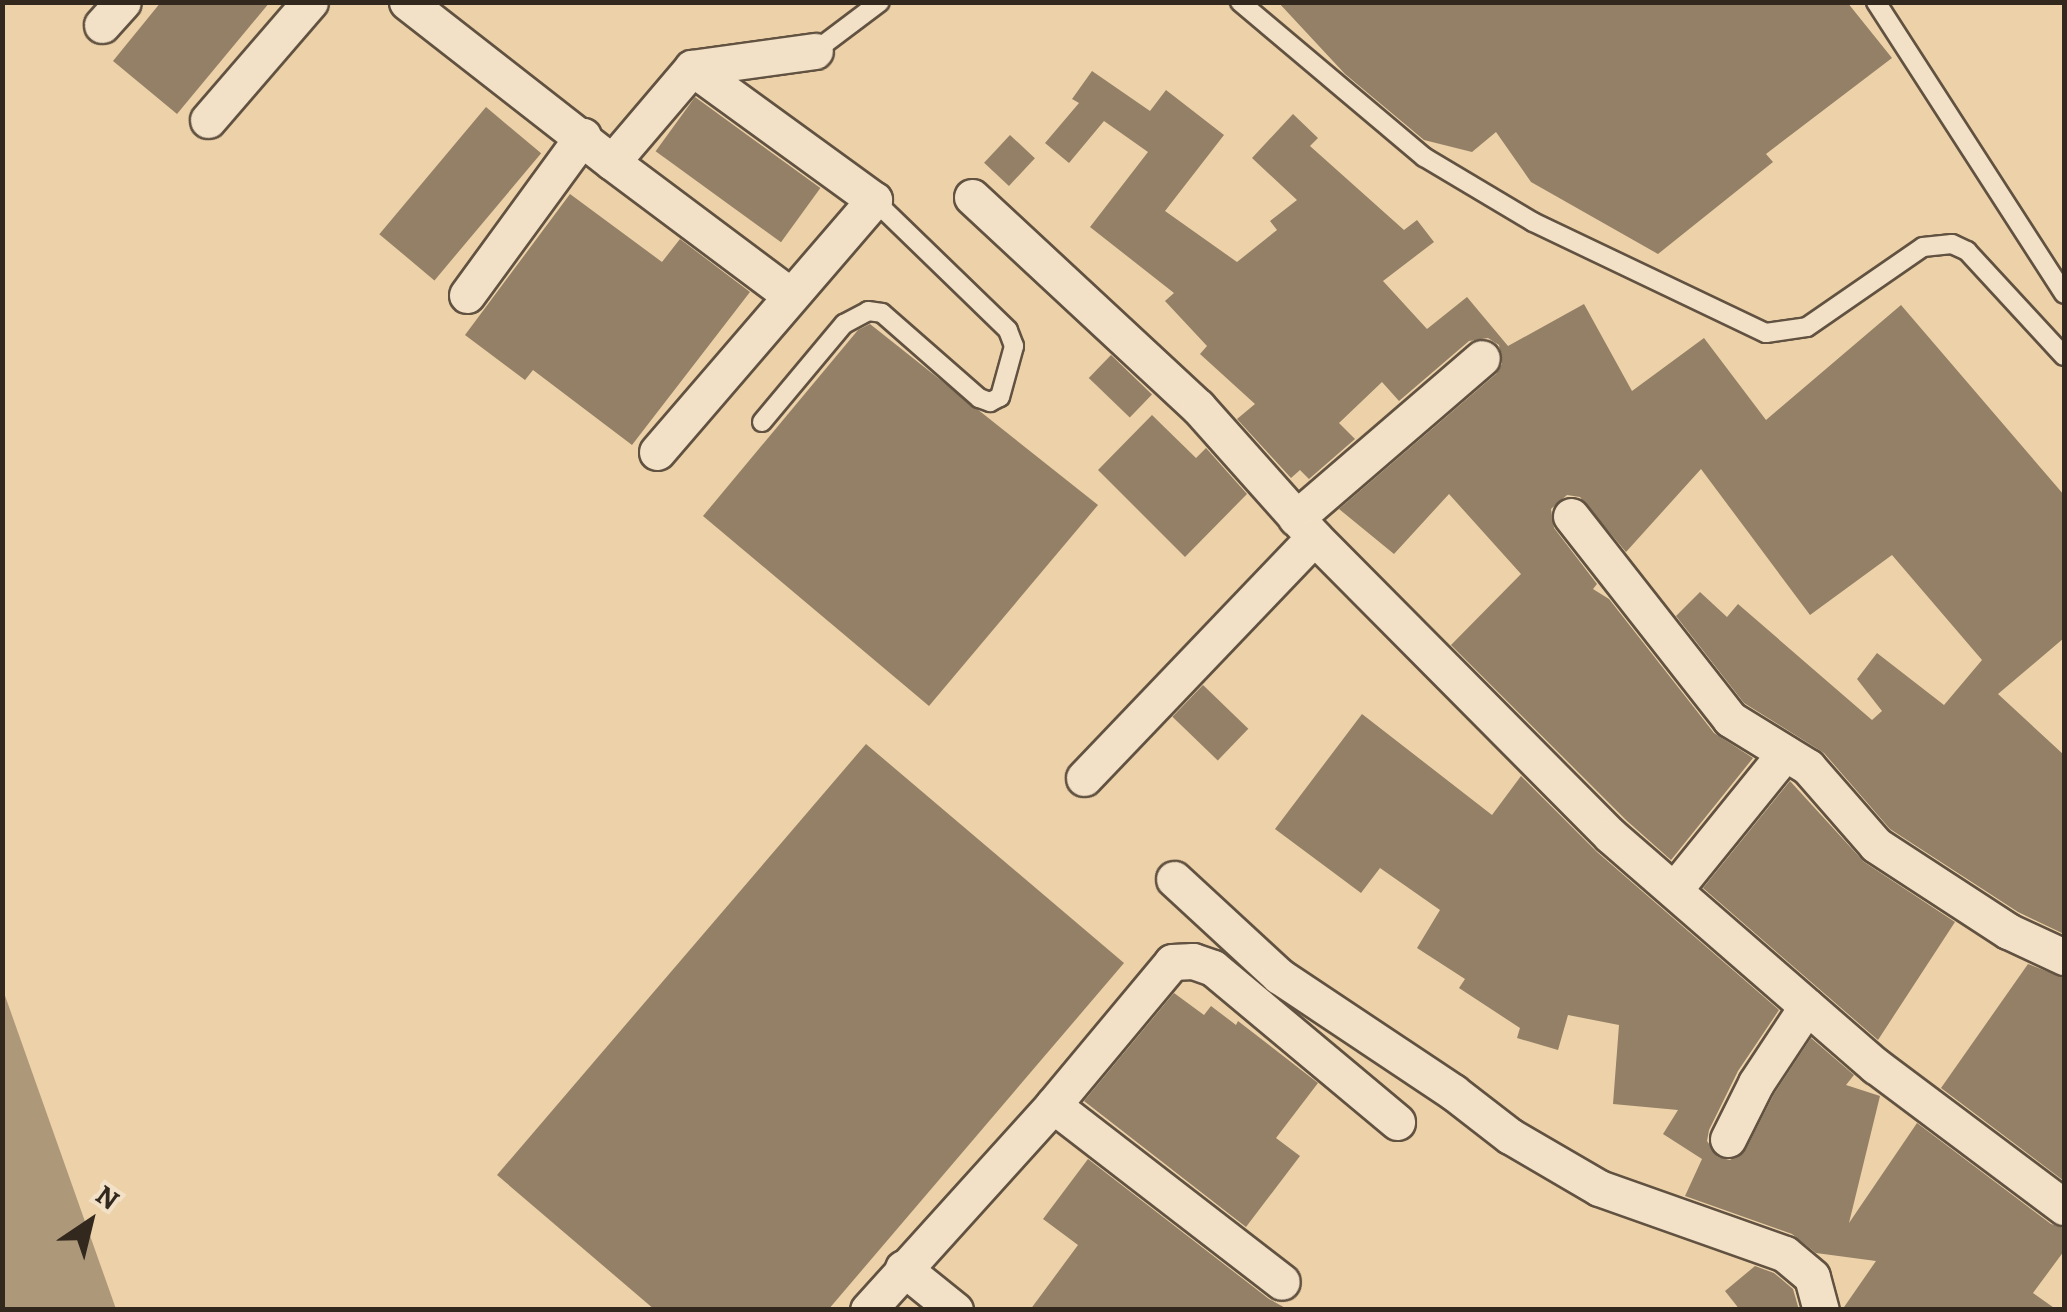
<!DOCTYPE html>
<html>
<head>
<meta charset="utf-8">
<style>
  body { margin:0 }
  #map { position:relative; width:2067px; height:1312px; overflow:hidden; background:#edd1a9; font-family:Alegreya,serif }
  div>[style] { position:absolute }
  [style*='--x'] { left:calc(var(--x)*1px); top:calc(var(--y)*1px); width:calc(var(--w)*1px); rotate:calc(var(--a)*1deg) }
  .water>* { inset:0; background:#ad987a }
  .building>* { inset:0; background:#938066; transform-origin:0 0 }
  .roads { filter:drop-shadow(2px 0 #615241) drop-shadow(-2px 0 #615241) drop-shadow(0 2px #615241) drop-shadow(0 -2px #615241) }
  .service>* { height:18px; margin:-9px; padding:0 9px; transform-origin:9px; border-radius:9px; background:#f3e1c7 }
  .minor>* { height:35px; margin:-17.5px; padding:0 17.5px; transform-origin:17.5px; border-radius:17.5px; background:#f3e1c7 }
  span { translate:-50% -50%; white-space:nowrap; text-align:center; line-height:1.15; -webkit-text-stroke:8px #f3e1c7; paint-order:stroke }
  .frame { position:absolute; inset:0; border:5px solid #32281e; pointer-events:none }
  .north { position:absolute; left:40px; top:1172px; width:100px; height:100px; -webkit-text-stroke:8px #f3e1c7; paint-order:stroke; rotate:35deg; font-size:28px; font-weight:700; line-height:40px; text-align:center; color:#32281e }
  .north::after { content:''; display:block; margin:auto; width:35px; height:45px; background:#32281e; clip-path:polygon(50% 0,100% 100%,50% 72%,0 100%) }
</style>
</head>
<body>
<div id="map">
  <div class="water">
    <i style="clip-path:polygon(2px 990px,3px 990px,116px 1309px,3px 1309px)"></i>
  </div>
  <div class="building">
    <i style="clip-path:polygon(161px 2px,270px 2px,177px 114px,113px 61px)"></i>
    <i style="clip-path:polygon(1278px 2px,1847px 2px,1892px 58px,1766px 154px,1773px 162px,1658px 254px,1531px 182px,1496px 132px,1472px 152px,1424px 140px,1345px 74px)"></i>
    <i style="clip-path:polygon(1092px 71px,1150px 111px,1166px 90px,1224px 135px,1165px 211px,1237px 262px,1277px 230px,1270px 221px,1297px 200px,1252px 158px,1293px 114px,1318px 138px,1310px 146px,1404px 230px,1417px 220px,1434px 242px,1383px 281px,1427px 329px,1467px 297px,1508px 346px,1584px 304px,1632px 391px,1704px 338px,1766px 420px,1901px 305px,2064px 495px,2064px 638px,1998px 694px,2064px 755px,2064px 934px,2018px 912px,1890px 829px,1824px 753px,1744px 703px,1676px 616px,1700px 592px,1727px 617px,1738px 604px,1872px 720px,1882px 711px,1857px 679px,1877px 653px,1944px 705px,1982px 660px,1892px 555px,1810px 615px,1701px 469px,1626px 552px,1580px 497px,1567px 495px,1551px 509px,1554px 528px,1597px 584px,1593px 589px,1609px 599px,1714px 733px,1753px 758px,1671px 860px,1626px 820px,1451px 645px,1521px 574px,1449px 494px,1394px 554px,1339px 509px,1496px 374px,1502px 364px,1499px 345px,1488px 338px,1469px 341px,1399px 401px,1382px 382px,1339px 423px,1355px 439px,1309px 479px,1300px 470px,1291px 478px,1237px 419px,1255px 404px,1200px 354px,1207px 346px,1165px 301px,1174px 293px,1090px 227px,1148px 152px,1104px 121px,1069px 163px,1045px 143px,1079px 103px,1072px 99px)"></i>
    <i style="left:695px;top:97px;width:155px;height:67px;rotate:36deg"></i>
    <i style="left:486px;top:107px;width:72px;height:166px;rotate:40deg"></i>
    <i style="left:1010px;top:135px;width:34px;height:38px;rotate:43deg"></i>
    <i style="clip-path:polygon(570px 194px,662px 262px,680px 239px,750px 292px,632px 445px,533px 370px,525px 380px,465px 335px)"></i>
    <i style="clip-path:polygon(870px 324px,1098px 505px,929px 706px,703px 516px,858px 330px)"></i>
    <i style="left:1111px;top:355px;width:57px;height:32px;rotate:44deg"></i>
    <i style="clip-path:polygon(1152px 415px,1196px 458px,1206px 448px,1247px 494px,1185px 557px,1098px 470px)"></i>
    <i style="left:1203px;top:685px;width:63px;height:44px;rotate:44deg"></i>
    <i style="clip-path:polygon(1362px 714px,1492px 815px,1521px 776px,1597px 852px,1779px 1010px,1738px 1071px,1709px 1130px,1707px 1141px,1718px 1157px,1730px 1160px,1746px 1149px,1774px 1094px,1811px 1038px,1854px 1075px,1846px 1085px,1880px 1096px,1849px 1223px,1917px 1123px,2051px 1224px,2064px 1228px,2064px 1251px,2033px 1293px,2057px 1310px,1842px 1310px,1876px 1261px,1816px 1253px,1792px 1234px,1685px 1196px,1702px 1159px,1663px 1134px,1678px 1110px,1613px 1104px,1619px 1025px,1568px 1015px,1558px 1050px,1517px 1038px,1520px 1028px,1459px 988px,1465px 979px,1417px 948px,1440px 910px,1380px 868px,1361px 893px,1275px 829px)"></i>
    <i style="clip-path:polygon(866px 744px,1124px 963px,828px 1310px,655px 1310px,497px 1175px)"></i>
    <i style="clip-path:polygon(1790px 781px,1864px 862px,1955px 922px,1878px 1040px,1703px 888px)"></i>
    <i style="clip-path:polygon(2028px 964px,2064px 978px,2064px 1181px,1941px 1088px)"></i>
    <i style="clip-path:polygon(1174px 993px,1204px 1015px,1211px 1006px,1236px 1025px,1238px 1021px,1318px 1083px,1276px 1138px,1300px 1156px,1246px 1227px,1084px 1101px)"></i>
    <i style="clip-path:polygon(1088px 1159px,1269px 1299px,1289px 1310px,1030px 1310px,1078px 1245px,1043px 1219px)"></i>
    <i style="clip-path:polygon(1755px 1266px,1774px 1273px,1793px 1289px,1799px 1310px,1740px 1310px,1725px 1291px)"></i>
  </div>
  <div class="roads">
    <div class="service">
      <i style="--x:1240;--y:2;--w:241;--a:40.1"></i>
      <i style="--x:1424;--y:157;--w:127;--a:30.8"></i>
      <i style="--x:1533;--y:222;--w:258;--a:25.5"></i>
      <i style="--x:1766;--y:333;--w:41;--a:-8.3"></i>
      <i style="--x:1807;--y:327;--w:141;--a:-34.6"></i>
      <i style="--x:1923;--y:247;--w:29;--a:-6"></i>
      <i style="--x:1952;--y:244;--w:17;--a:25"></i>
      <i style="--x:1967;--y:251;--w:143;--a:47.3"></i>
      <i style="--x:1876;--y:2;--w:347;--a:57.2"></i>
      <i style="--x:815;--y:51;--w:81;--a:-37"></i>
      <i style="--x:762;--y:422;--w:128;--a:-50.1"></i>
      <i style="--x:844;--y:324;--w:27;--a:-28"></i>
      <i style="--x:868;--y:311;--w:14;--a:8"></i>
      <i style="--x:882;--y:313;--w:129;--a:41.2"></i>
      <i style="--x:979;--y:398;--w:12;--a:20"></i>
      <i style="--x:990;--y:402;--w:11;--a:-27"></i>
      <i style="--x:1000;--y:397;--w:53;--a:-74.6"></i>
      <i style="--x:1014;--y:346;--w:17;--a:-111"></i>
      <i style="--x:1008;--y:330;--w:187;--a:-135.9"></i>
    </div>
    <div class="minor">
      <i style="--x:407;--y:2;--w:260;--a:38"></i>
      <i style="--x:612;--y:162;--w:123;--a:-49.6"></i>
      <i style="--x:692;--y:68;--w:124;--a:-7.9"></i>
      <i style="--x:102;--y:25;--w:31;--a:-48"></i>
      <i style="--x:208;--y:120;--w:156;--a:-49.2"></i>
      <i style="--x:612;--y:162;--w:222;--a:36.8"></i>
      <i style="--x:972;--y:197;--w:309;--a:42.9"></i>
      <i style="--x:1198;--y:407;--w:174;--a:48.3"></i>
      <i style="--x:1314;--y:537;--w:421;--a:45.2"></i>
      <i style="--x:1611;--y:836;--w:351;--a:41"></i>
      <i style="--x:1876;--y:1066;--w:235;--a:36.9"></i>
      <i style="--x:467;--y:295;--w:197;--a:-53.9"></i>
      <i style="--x:657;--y:452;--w:333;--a:-49.3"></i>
      <i style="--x:874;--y:200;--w:225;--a:-144"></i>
      <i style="--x:1571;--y:516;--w:258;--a:51.9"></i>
      <i style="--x:1730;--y:719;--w:92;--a:31.6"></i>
      <i style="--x:1808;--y:767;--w:103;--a:48.9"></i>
      <i style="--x:1876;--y:845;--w:158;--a:33.1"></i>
      <i style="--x:2008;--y:931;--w:62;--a:24.9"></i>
      <i style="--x:1296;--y:518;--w:245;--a:-40.7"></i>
      <i style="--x:1084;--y:778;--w:333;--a:-46.3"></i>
      <i style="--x:1174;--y:879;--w:143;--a:42.7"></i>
      <i style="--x:1279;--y:976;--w:209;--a:33.7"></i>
      <i style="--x:1453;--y:1092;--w:72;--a:37.7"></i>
      <i style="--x:1510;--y:1136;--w:103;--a:30.3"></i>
      <i style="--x:1599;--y:1188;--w:197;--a:19.5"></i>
      <i style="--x:1785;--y:1254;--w:35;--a:40"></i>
      <i style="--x:1812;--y:1277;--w:34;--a:75"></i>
      <i style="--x:1674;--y:890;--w:176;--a:-51"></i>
      <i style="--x:1053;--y:1105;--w:289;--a:37.7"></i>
      <i style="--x:1728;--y:1139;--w:63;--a:-63.4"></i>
      <i style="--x:1756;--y:1083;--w:92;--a:-56.5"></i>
      <i style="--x:903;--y:1268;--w:67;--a:38.9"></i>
      <i style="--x:868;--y:1310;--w:276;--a:-47.9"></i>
      <i style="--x:1053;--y:1105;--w:186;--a:-50.2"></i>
      <i style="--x:1172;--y:962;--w:21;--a:-3"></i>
      <i style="--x:1193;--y:961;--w:21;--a:19"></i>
      <i style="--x:1213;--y:968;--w:240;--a:39.9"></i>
    </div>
  </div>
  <div class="frame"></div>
  <div class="north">N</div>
</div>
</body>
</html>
